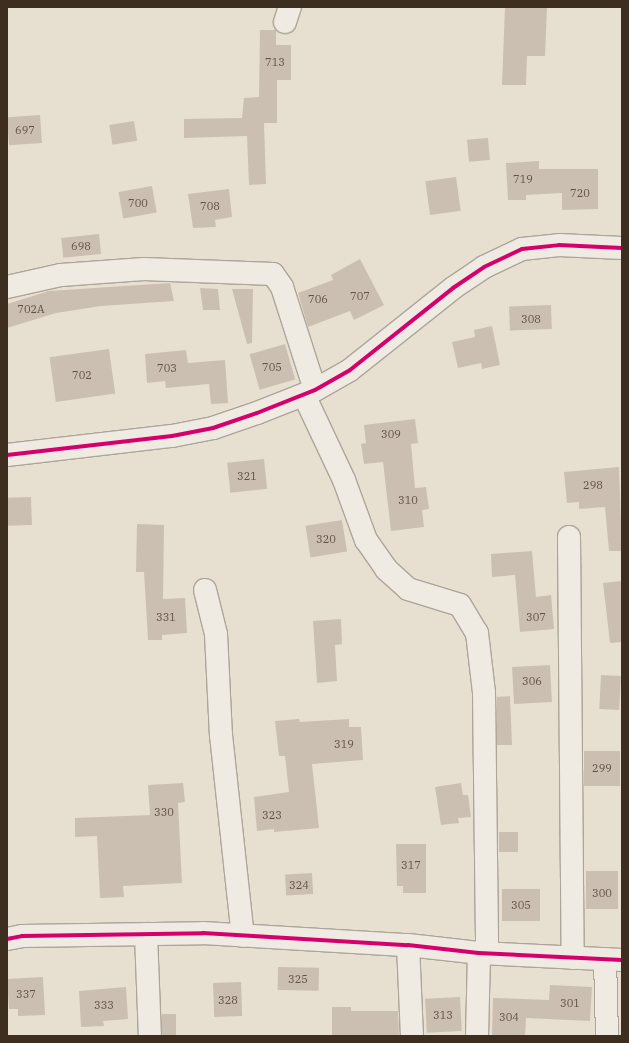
<!DOCTYPE html>
<html>
<head>
<meta charset="utf-8">
<style>
  body { margin:0 }
  #map { position:relative; width:629px; height:1043px; overflow:hidden; background:#e7e0d1; font-family:"IBM Plex Serif",serif }
  div>[style] { position:absolute }
  [style*='--x'] { left:calc(var(--x)*1px); top:calc(var(--y)*1px); width:calc(var(--w)*1px); rotate:calc(var(--a)*1deg) }
  .building>* { inset:0; background:#cbbfb2; transform-origin:0 0 }
  .roads { filter:drop-shadow(1px 0 #ada599) drop-shadow(-1px 0 #ada599) drop-shadow(0 1px #ada599) drop-shadow(0 -1px #ada599) }
  .minor>* { height:22px; margin:-11px; padding:0 11px; transform-origin:11px; border-radius:11px; background:#efebe3 }
  .cycleway>* { height:4px; margin:-2px; padding:0 2px; transform-origin:2px; border-radius:2px; background:#d6006c }
  span { translate:-50% -50%; white-space:nowrap; text-align:center; line-height:1.15; -webkit-text-stroke:3px #f7eed8; paint-order:stroke }
  .number-label { font-size:11px; color:#605244 }
  .number-label span { -webkit-text-stroke-width:0 }
  .frame { position:absolute; inset:0; border:8px solid #3d2e20; pointer-events:none }
</style>
</head>
<body>
<div id="map">
  <div class="building">
    <i style="clip-path:polygon(505px 7px,547px 7px,545px 56px,527px 56px,526px 85px,502px 85px)"></i>
    <i style="clip-path:polygon(260px 30px,276px 30px,276px 45px,291px 45px,291px 80px,277px 80px,277px 123px,264px 123px,266px 184px,249px 185px,247px 136px,184px 138px,184px 119px,242px 118px,244px 98px,259px 97px)"></i>
    <i style="left:40px;top:115px;width:28px;height:33px;rotate:86deg"></i>
    <i style="left:134px;top:121px;width:20px;height:25px;rotate:81deg"></i>
    <i style="left:488px;top:138px;width:22px;height:21px;rotate:85deg"></i>
    <i style="clip-path:polygon(539px 161px,539px 169px,598px 169px,598px 209px,562px 210px,562px 193px,526px 195px,526px 200px,508px 200px,506px 163px)"></i>
    <i style="left:456px;top:177px;width:34px;height:31px;rotate:82deg"></i>
    <i style="left:152px;top:186px;width:27px;height:34px;rotate:80deg"></i>
    <i style="clip-path:polygon(229px 189px,232px 217px,215px 220px,216px 227px,193px 228px,188px 194px)"></i>
    <i style="left:99px;top:234px;width:20px;height:38px;rotate:84deg"></i>
    <i style="clip-path:polygon(360px 259px,384px 305px,354px 320px,350px 311px,308px 327px,298px 293px,333px 280px,331px 275px)"></i>
    <i style="clip-path:polygon(170px 283px,174px 301px,101px 306px,56px 313px,7px 328px,7px 304px,49px 291px)"></i>
    <i style="clip-path:polygon(200px 288px,218px 289px,220px 310px,203px 310px)"></i>
    <i style="clip-path:polygon(232px 289px,253px 289px,252px 343px,247px 344px)"></i>
    <i style="left:551px;top:305px;width:24px;height:42px;rotate:88deg"></i>
    <i style="clip-path:polygon(492px 326px,500px 365px,482px 369px,481px 363px,458px 368px,452px 342px,475px 337px,474px 330px)"></i>
    <i style="left:285px;top:344px;width:37px;height:37px;rotate:74deg"></i>
    <i style="left:109px;top:349px;width:45px;height:60px;rotate:82deg"></i>
    <i style="clip-path:polygon(186px 350px,188px 363px,225px 360px,228px 403px,211px 404px,209px 384px,166px 388px,165px 381px,147px 383px,145px 354px)"></i>
    <i style="clip-path:polygon(415px 419px,418px 443px,411px 444px,415px 488px,426px 487px,429px 509px,422px 510px,424px 527px,391px 531px,383px 462px,364px 464px,361px 444px,366px 443px,364px 425px)"></i>
    <i style="left:264px;top:459px;width:30px;height:37px;rotate:84deg"></i>
    <i style="clip-path:polygon(619px 467px,622px 551px,609px 551px,605px 507px,579px 509px,579px 502px,567px 503px,564px 472px)"></i>
    <i style="left:31px;top:497px;width:28px;height:24px;rotate:88deg"></i>
    <i style="left:342px;top:520px;width:32px;height:37px;rotate:81deg"></i>
    <i style="clip-path:polygon(137px 524px,164px 525px,163px 599px,185px 598px,187px 633px,162px 635px,162px 640px,148px 640px,144px 572px,136px 572px)"></i>
    <i style="clip-path:polygon(532px 551px,536px 597px,551px 595px,554px 629px,520px 632px,515px 575px,492px 577px,491px 554px)"></i>
    <i style="clip-path:polygon(622px 581px,622px 642px,610px 643px,603px 583px)"></i>
    <i style="clip-path:polygon(341px 619px,342px 644px,335px 645px,337px 681px,317px 683px,313px 621px)"></i>
    <i style="left:550px;top:665px;width:37px;height:38px;rotate:87deg"></i>
    <i style="left:601px;top:675px;width:20px;height:34px;rotate:3deg"></i>
    <i style="clip-path:polygon(510px 696px,512px 745px,497px 745px,497px 697px)"></i>
    <i style="clip-path:polygon(299px 719px,300px 722px,349px 719px,349px 727px,361px 727px,363px 760px,312px 764px,319px 828px,274px 832px,274px 829px,257px 831px,254px 797px,289px 792px,285px 756px,279px 756px,275px 721px)"></i>
    <i style="left:584px;top:751px;width:36px;height:35px"></i>
    <i style="clip-path:polygon(183px 783px,185px 802px,178px 803px,182px 883px,123px 886px,124px 897px,100px 898px,97px 836px,75px 837px,75px 818px,150px 815px,148px 785px)"></i>
    <i style="clip-path:polygon(461px 783px,463px 795px,468px 795px,471px 817px,458px 818px,459px 823px,441px 825px,435px 787px)"></i>
    <i style="left:499px;top:832px;width:19px;height:20px"></i>
    <i style="clip-path:polygon(396px 844px,426px 844px,426px 893px,403px 893px,403px 886px,397px 886px)"></i>
    <i style="left:586px;top:871px;width:32px;height:38px"></i>
    <i style="left:312px;top:873px;width:21px;height:27px;rotate:87deg"></i>
    <i style="left:502px;top:889px;width:38px;height:32px"></i>
    <i style="left:278px;top:967px;width:41px;height:23px;rotate:1deg"></i>
    <i style="clip-path:polygon(43px 977px,45px 1015px,18px 1016px,18px 1009px,9px 1009px,7px 979px)"></i>
    <i style="left:241px;top:982px;width:34px;height:28px;rotate:88deg"></i>
    <i style="clip-path:polygon(550px 985px,592px 987px,590px 1021px,526px 1018px,525px 1036px,492px 1035px,493px 998px,549px 1000px)"></i>
    <i style="clip-path:polygon(126px 987px,128px 1019px,103px 1021px,104px 1026px,81px 1027px,79px 991px)"></i>
    <i style="left:460px;top:997px;width:34px;height:35px;rotate:87deg"></i>
    <i style="clip-path:polygon(332px 1007px,351px 1007px,351px 1011px,398px 1011px,399px 1035px,332px 1036px)"></i>
    <i style="left:162px;top:1014px;width:14px;height:22px"></i>
  </div>
  <div class="roads">
    <div class="minor">
      <i style="--x:285;--y:22;--w:16;--a:-72"></i>
      <i style="--x:7;--y:287;--w:55;--a:-12.5"></i>
      <i style="--x:61;--y:275;--w:83;--a:-4.1"></i>
      <i style="--x:144;--y:269;--w:129;--a:2.2"></i>
      <i style="--x:273;--y:274;--w:16;--a:55"></i>
      <i style="--x:282;--y:287;--w:108;--a:72.2"></i>
      <i style="--x:304;--y:395;--w:94;--a:64.8"></i>
      <i style="--x:344;--y:480;--w:64;--a:69.9"></i>
      <i style="--x:366;--y:540;--w:35;--a:55"></i>
      <i style="--x:386;--y:569;--w:30;--a:42"></i>
      <i style="--x:408;--y:589;--w:54;--a:17.1"></i>
      <i style="--x:460;--y:605;--w:33;--a:59"></i>
      <i style="--x:477;--y:633;--w:60;--a:83.3"></i>
      <i style="--x:484;--y:693;--w:260;--a:89.3"></i>
      <i style="--x:7;--y:455;--w:166;--a:-6.6"></i>
      <i style="--x:172;--y:436;--w:42;--a:-11"></i>
      <i style="--x:213;--y:428;--w:46;--a:-18.8"></i>
      <i style="--x:257;--y:413;--w:62;--a:-21.6"></i>
      <i style="--x:315;--y:390;--w:40;--a:-29.7"></i>
      <i style="--x:350;--y:370;--w:132;--a:-38.5"></i>
      <i style="--x:453;--y:288;--w:37;--a:-34"></i>
      <i style="--x:484;--y:267;--w:42;--a:-25.3"></i>
      <i style="--x:522;--y:249;--w:37;--a:-6"></i>
      <i style="--x:559;--y:245;--w:63;--a:2.7"></i>
      <i style="--x:569;--y:537;--w:421;--a:89.5"></i>
      <i style="--x:205;--y:590;--w:45;--a:76"></i>
      <i style="--x:216;--y:634;--w:101;--a:87.2"></i>
      <i style="--x:221;--y:735;--w:202;--a:83.8"></i>
      <i style="--x:146;--y:934;--w:102;--a:87.8"></i>
      <i style="--x:7;--y:939;--w:15;--a:-11"></i>
      <i style="--x:22;--y:936;--w:181;--a:-0.9"></i>
      <i style="--x:203;--y:933;--w:205;--a:3.4"></i>
      <i style="--x:408;--y:945;--w:71;--a:6.4"></i>
      <i style="--x:479;--y:953;--w:143;--a:2.8"></i>
      <i style="--x:408;--y:945;--w:91;--a:87.5"></i>
      <i style="--x:605;--y:959;--w:77;--a:88.5"></i>
      <i style="--x:477;--y:1036;--w:83;--a:-88.6"></i>
    </div>
  </div>
  <div class="cycleway">
    <i style="--x:7;--y:455;--w:166;--a:-6.6"></i>
    <i style="--x:172;--y:436;--w:42;--a:-11"></i>
    <i style="--x:213;--y:428;--w:46;--a:-18.8"></i>
    <i style="--x:257;--y:413;--w:62;--a:-21.6"></i>
    <i style="--x:315;--y:390;--w:40;--a:-29.7"></i>
    <i style="--x:350;--y:370;--w:132;--a:-38.5"></i>
    <i style="--x:453;--y:288;--w:37;--a:-34"></i>
    <i style="--x:484;--y:267;--w:42;--a:-25.3"></i>
    <i style="--x:522;--y:249;--w:37;--a:-6"></i>
    <i style="--x:559;--y:245;--w:63;--a:2.7"></i>
    <i style="--x:7;--y:939;--w:15;--a:-11"></i>
    <i style="--x:22;--y:936;--w:181;--a:-0.9"></i>
    <i style="--x:203;--y:933;--w:205;--a:3.4"></i>
    <i style="--x:408;--y:945;--w:71;--a:6.4"></i>
    <i style="--x:479;--y:953;--w:143;--a:2.8"></i>
  </div>
  <div class="number-label">
    <span style="left:275px;top:62px">713</span>
    <span style="left:25px;top:130px">697</span>
    <span style="left:523px;top:179px">719</span>
    <span style="left:580px;top:193px">720</span>
    <span style="left:138px;top:203px">700</span>
    <span style="left:210px;top:206px">708</span>
    <span style="left:81px;top:246px">698</span>
    <span style="left:360px;top:296px">707</span>
    <span style="left:318px;top:299px">706</span>
    <span style="left:31px;top:309px">702A</span>
    <span style="left:531px;top:319px">308</span>
    <span style="left:272px;top:367px">705</span>
    <span style="left:167px;top:368px">703</span>
    <span style="left:82px;top:375px">702</span>
    <span style="left:391px;top:434px">309</span>
    <span style="left:247px;top:476px">321</span>
    <span style="left:593px;top:485px">298</span>
    <span style="left:408px;top:500px">310</span>
    <span style="left:326px;top:539px">320</span>
    <span style="left:166px;top:617px">331</span>
    <span style="left:536px;top:617px">307</span>
    <span style="left:532px;top:681px">306</span>
    <span style="left:344px;top:744px">319</span>
    <span style="left:602px;top:768px">299</span>
    <span style="left:164px;top:812px">330</span>
    <span style="left:272px;top:815px">323</span>
    <span style="left:411px;top:865px">317</span>
    <span style="left:299px;top:885px">324</span>
    <span style="left:602px;top:893px">300</span>
    <span style="left:521px;top:905px">305</span>
    <span style="left:298px;top:979px">325</span>
    <span style="left:26px;top:994px">337</span>
    <span style="left:228px;top:1000px">328</span>
    <span style="left:570px;top:1003px">301</span>
    <span style="left:104px;top:1005px">333</span>
    <span style="left:443px;top:1015px">313</span>
    <span style="left:509px;top:1017px">304</span>
  </div>
  <div class="frame"></div>
</div>
</body>
</html>
